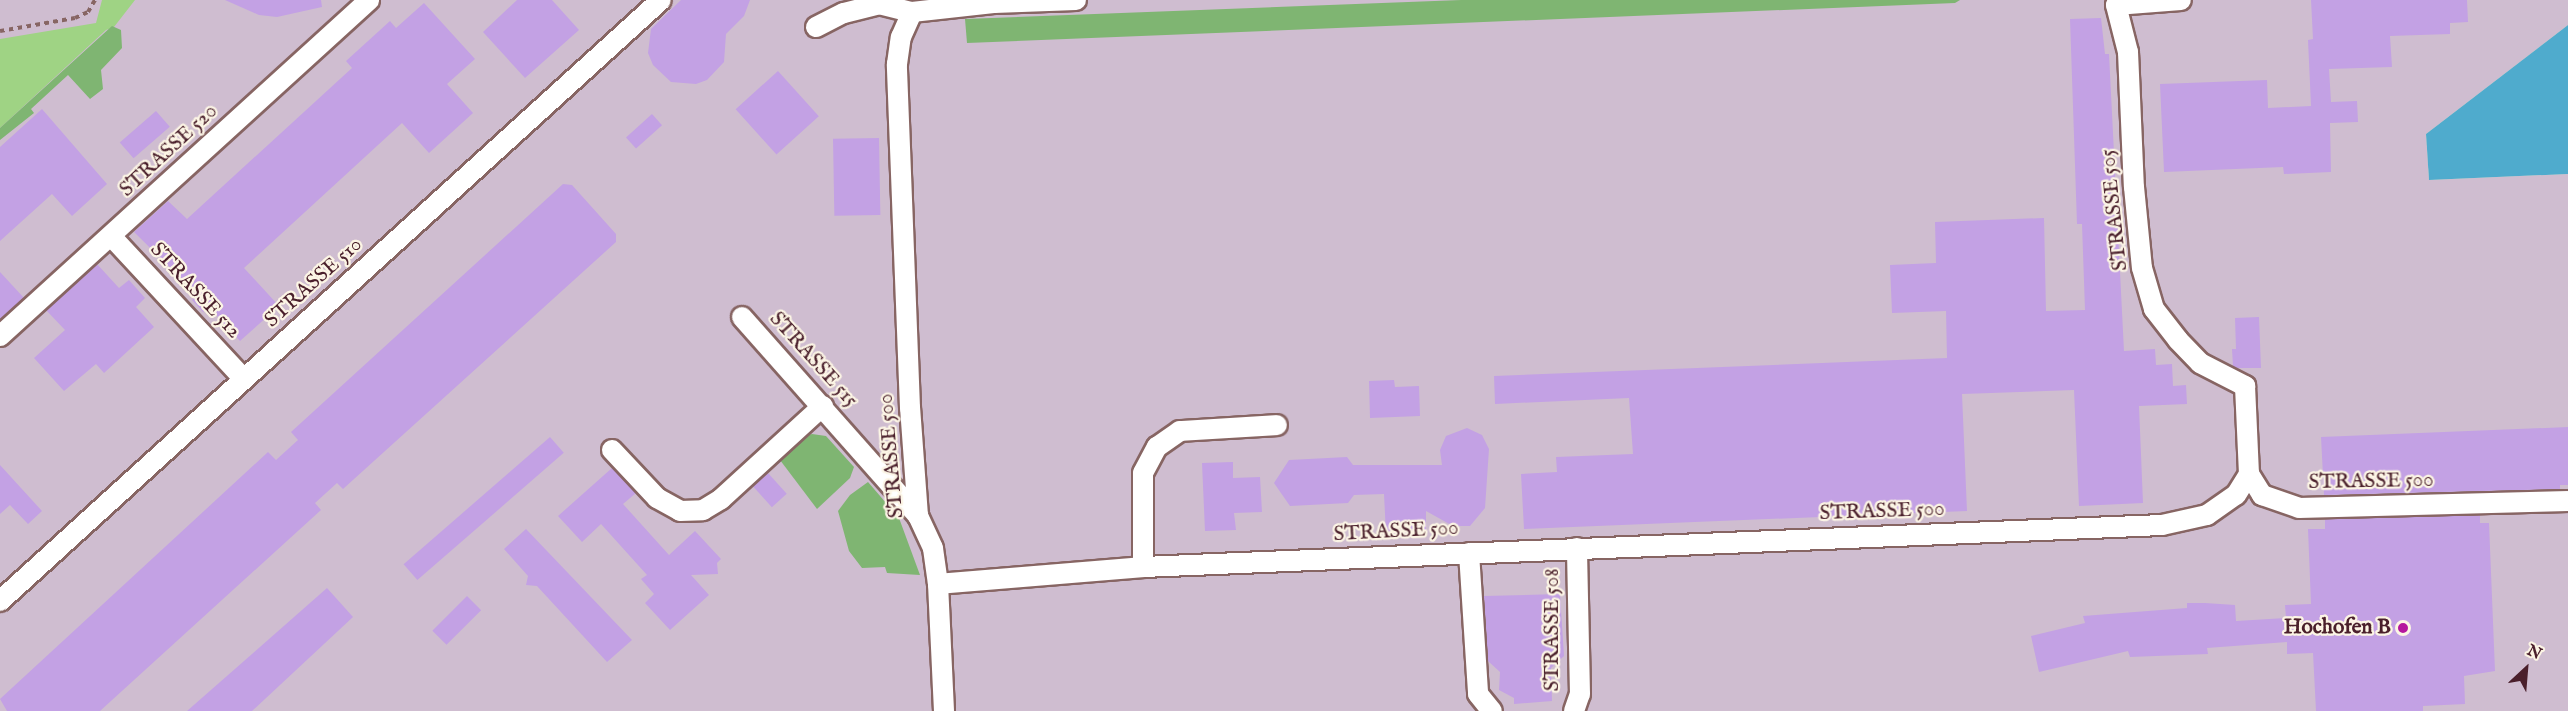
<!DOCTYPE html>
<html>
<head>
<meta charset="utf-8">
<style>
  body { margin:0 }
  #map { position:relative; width:2568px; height:711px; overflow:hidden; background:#f7e6cc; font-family:"IM FELL English",serif }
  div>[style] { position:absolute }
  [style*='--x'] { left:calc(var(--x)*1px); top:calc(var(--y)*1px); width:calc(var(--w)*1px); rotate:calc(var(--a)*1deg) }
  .industrial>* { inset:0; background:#cfbdd0 }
  .green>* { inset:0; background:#9fd384 }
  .forest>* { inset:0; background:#7fb572 }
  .water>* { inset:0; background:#4fabcd }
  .building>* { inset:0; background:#c3a1e4; transform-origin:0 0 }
  .path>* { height:4px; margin-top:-2px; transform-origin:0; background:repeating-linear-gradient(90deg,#876563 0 4.5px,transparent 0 9px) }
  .roads { filter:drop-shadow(2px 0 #876563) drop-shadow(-2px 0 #876563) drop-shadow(0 2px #876563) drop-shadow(0 -2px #876563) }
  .street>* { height:20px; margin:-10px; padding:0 10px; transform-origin:10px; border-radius:10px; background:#fff }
  .dots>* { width:16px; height:16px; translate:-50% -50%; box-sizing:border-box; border:3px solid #fcf5e5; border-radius:50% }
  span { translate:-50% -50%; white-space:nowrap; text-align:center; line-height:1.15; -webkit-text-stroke:4.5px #fcf5e5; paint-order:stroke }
  .street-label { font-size:21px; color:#4a1f2b }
  .poi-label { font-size:21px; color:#4a1f2b; font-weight:700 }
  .right { translate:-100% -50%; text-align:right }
  .north { position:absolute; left:2496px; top:639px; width:60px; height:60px; -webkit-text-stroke:4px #fcf5e5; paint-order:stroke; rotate:26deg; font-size:16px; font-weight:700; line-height:24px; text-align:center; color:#4a1f2b }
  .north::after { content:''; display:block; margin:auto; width:21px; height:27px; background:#4a1f2b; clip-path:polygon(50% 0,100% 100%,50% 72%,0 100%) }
</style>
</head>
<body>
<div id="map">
  <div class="industrial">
    <i style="clip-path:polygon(0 0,2568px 0,2568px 25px,2426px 134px,2429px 180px,2568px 174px,2568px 711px,0 711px)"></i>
  </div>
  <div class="green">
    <i style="clip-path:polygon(102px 0,135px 0,114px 27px,106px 30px,0 128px,0 39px,96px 23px)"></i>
  </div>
  <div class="forest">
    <i style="clip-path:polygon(1461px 0,1960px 0,1955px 3px,967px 43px,965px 19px)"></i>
    <i style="clip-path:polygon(112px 26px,121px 30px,122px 48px,101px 70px,103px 89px,90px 99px,68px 75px,31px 109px,34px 113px,0 140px,0 128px)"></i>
    <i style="clip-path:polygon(812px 434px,826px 436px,854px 467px,850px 478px,817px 509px,780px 460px,800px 438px)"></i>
    <i style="clip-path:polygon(868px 482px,899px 518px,920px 575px,887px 573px,885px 567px,862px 568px,849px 551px,838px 511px,850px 495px)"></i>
  </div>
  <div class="water">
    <i style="clip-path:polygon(2568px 25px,2568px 174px,2429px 180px,2426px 134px)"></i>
  </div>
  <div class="building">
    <i style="clip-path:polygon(225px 0,321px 0,322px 7px,277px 17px,259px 15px)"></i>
    <i style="clip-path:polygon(517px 0,552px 0,579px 30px,525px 78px,483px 32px)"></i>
    <i style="clip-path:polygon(681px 0,750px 0,744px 16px,726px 34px,724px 62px,707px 80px,696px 84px,671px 82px,653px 65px,648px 53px,651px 29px)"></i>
    <i style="clip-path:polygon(2311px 0,2467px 0,2468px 22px,2450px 23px,2450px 34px,2390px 36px,2392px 67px,2329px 69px,2331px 102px,2357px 101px,2358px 122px,2330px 123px,2331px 172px,2284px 174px,2283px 167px,2164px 172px,2160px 84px,2267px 80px,2268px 108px,2311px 106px,2308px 40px,2313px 39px)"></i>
    <i style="clip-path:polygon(424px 3px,475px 59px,447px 84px,473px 113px,429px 153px,402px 123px,244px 268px,279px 306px,240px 341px,209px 307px,203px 312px,192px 300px,198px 295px,134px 232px,168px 201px,187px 219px,352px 68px,346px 61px,390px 21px,396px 28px)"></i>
    <i style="clip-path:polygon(2101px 18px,2105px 54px,2109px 54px,2124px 351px,2155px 349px,2156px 365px,2172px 364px,2173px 386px,2186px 385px,2187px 404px,2139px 406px,2143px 503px,2079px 506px,2074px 390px,1962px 394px,1967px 511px,1524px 529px,1521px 474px,1557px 472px,1556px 457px,1633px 454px,1629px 398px,1495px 404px,1494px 376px,1947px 358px,1946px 311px,1892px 313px,1890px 265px,1936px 263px,1935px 222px,2044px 218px,2046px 311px,2085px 310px,2082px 224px,2077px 224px,2070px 19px)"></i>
    <i style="left:778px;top:71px;width:61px;height:57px;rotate:48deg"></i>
    <i style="clip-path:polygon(42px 109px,107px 184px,72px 216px,52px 194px,0 241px,0 147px)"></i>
    <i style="left:156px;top:111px;width:21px;height:48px;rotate:49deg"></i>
    <i style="left:652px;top:114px;width:15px;height:35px;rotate:48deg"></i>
    <i style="left:879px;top:138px;width:77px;height:46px;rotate:89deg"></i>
    <i style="clip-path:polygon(563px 184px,572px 185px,616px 234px,616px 242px,343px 489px,337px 483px,315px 503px,321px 510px,100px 711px,7px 711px,0 699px,268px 452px,276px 460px,298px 440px,291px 432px)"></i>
    <i style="clip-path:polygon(97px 264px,119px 288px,129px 280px,145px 298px,136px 307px,154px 327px,104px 373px,96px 364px,64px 391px,34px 358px,65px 330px,46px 310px)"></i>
    <i style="clip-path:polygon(0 272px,24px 298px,0 320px)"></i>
    <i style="clip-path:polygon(2259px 317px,2261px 368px,2237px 368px,2233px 366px,2232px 349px,2236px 349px,2235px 318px)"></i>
    <i style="clip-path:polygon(1394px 380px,1395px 387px,1419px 386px,1420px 416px,1370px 418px,1369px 381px)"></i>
    <i style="clip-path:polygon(2568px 427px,2568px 485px,2560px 485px,2560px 489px,2324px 495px,2321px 437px)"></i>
    <i style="clip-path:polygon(1467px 428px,1482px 435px,1489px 449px,1485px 508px,1470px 526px,1453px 526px,1426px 511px,1426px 534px,1386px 534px,1384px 494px,1354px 495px,1348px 503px,1290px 506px,1274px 483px,1289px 460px,1347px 457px,1353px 465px,1442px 465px,1440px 450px,1446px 436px)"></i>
    <i style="left:550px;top:437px;width:21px;height:194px;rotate:49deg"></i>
    <i style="clip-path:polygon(1233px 462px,1233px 478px,1260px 477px,1262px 512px,1234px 513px,1236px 530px,1205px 531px,1202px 463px)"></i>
    <i style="clip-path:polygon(0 465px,42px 511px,28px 524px,10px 505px,0 514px)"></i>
    <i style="clip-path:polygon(612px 468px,636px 493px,623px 504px,669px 555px,695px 531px,721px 559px,717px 563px,718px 574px,691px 575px,709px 595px,670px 630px,645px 603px,654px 594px,641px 579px,647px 575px,601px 524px,582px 542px,558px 516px)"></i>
    <i style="left:768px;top:473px;width:28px;height:20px;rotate:48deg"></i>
    <i style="clip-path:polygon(2480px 515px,2480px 523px,2489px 523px,2495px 671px,2464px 676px,2465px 704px,2423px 706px,2423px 711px,2316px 711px,2313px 653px,2287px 654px,2287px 642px,2207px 648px,2208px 654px,2130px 657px,2128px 651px,2039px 672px,2031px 636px,2085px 623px,2083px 616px,2187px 608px,2187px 603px,2205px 603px,2235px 605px,2236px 621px,2286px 618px,2285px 605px,2311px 604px,2308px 529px,2325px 529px,2325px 519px)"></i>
    <i style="clip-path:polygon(526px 529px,632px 640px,607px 662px,537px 586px,526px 585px,528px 576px,504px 549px)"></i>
    <i style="clip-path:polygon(327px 588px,353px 617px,252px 711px,187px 711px)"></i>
    <i style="clip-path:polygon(1560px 594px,1564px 656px,1551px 668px,1552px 701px,1514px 704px,1514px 698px,1499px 690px,1500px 672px,1488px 661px,1484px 596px)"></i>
    <i style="left:467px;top:596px;width:20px;height:49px;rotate:45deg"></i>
  </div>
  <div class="path">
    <i style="--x:0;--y:31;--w:76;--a:-9.8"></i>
    <i style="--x:75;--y:18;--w:14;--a:-25"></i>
    <i style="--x:88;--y:12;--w:14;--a:-60"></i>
  </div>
  <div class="roads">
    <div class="street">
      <i style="--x:2116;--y:5;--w:49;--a:75.7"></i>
      <i style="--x:2128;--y:52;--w:135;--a:87.5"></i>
      <i style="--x:2134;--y:187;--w:81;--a:84.4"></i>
      <i style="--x:2142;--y:268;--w:43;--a:73.7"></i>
      <i style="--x:2154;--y:309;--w:39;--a:52"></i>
      <i style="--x:2178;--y:340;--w:32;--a:46"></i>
      <i style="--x:2200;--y:363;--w:51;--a:27.1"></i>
      <i style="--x:2245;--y:386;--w:88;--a:87.4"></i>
      <i style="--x:2116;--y:5;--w:65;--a:-4.4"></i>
      <i style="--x:816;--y:27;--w:31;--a:-27"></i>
      <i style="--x:844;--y:13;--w:36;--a:-14"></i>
      <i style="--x:879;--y:4;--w:34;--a:14"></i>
      <i style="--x:111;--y:236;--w:195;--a:47.1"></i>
      <i style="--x:742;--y:317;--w:266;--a:48.5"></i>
      <i style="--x:0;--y:336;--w:499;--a:-42.3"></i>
      <i style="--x:612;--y:450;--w:66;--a:46.8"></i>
      <i style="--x:657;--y:498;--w:26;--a:29"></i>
      <i style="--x:680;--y:511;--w:23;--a:-2"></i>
      <i style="--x:703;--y:510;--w:21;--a:-31"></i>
      <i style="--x:721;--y:499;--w:138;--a:-42.4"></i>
      <i style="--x:2249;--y:474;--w:25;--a:58"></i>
      <i style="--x:2262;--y:495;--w:39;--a:19"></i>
      <i style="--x:2299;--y:508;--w:269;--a:-1.5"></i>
      <i style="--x:1469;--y:553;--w:141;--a:86.3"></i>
      <i style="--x:1478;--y:694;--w:22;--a:51"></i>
      <i style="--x:1143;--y:567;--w:94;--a:-90"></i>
      <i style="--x:1143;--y:473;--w:30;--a:-62"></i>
      <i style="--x:1157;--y:447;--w:28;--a:-35"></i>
      <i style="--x:1180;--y:431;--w:97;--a:-3.5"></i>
      <i style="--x:938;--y:584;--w:206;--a:-4.7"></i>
      <i style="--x:1143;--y:567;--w:1020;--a:-2.36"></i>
      <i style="--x:2162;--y:525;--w:46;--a:-12.5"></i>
      <i style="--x:2207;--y:515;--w:35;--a:-35"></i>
      <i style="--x:2236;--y:495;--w:25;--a:-58"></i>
      <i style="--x:0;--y:601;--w:893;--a:-42.28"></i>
      <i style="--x:944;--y:711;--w:127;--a:-92.7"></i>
      <i style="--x:938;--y:584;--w:36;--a:-98"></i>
      <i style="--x:933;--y:548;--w:35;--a:-115"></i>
      <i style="--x:918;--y:516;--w:108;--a:-94.2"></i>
      <i style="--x:910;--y:408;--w:344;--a:-92.2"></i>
      <i style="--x:897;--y:64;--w:27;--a:-82"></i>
      <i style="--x:901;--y:37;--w:27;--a:-66"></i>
      <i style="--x:912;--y:12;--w:82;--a:-6.3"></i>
      <i style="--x:994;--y:3;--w:82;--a:-2.1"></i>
      <i style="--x:1574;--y:711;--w:18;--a:-71"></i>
      <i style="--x:1580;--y:694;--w:146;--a:-91.2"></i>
    </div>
  </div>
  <div class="dots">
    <i style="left:2403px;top:628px;background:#b5179e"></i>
  </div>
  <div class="street-label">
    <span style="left:169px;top:151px;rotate:-43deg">STRASSE 520</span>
    <span style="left:2115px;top:210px;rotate:-96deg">STRASSE 505</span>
    <span style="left:314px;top:283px;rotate:-42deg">STRASSE 510</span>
    <span style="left:195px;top:291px;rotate:47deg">STRASSE 512</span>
    <span style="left:813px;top:360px;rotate:48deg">STRASSE 515</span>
    <span style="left:892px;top:456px;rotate:-95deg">STRASSE 500</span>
    <span style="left:2371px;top:482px;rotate:-1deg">STRASSE 500</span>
    <span style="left:1882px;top:512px;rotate:-2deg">STRASSE 500</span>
    <span style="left:1396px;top:532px;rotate:-3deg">STRASSE 500</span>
    <span style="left:1553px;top:630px;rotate:-90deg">STRASSE 508</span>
  </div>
  <div class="poi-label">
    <span class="right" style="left:2391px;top:628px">Hochofen B</span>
  </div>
  <div class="north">N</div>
</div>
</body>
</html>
